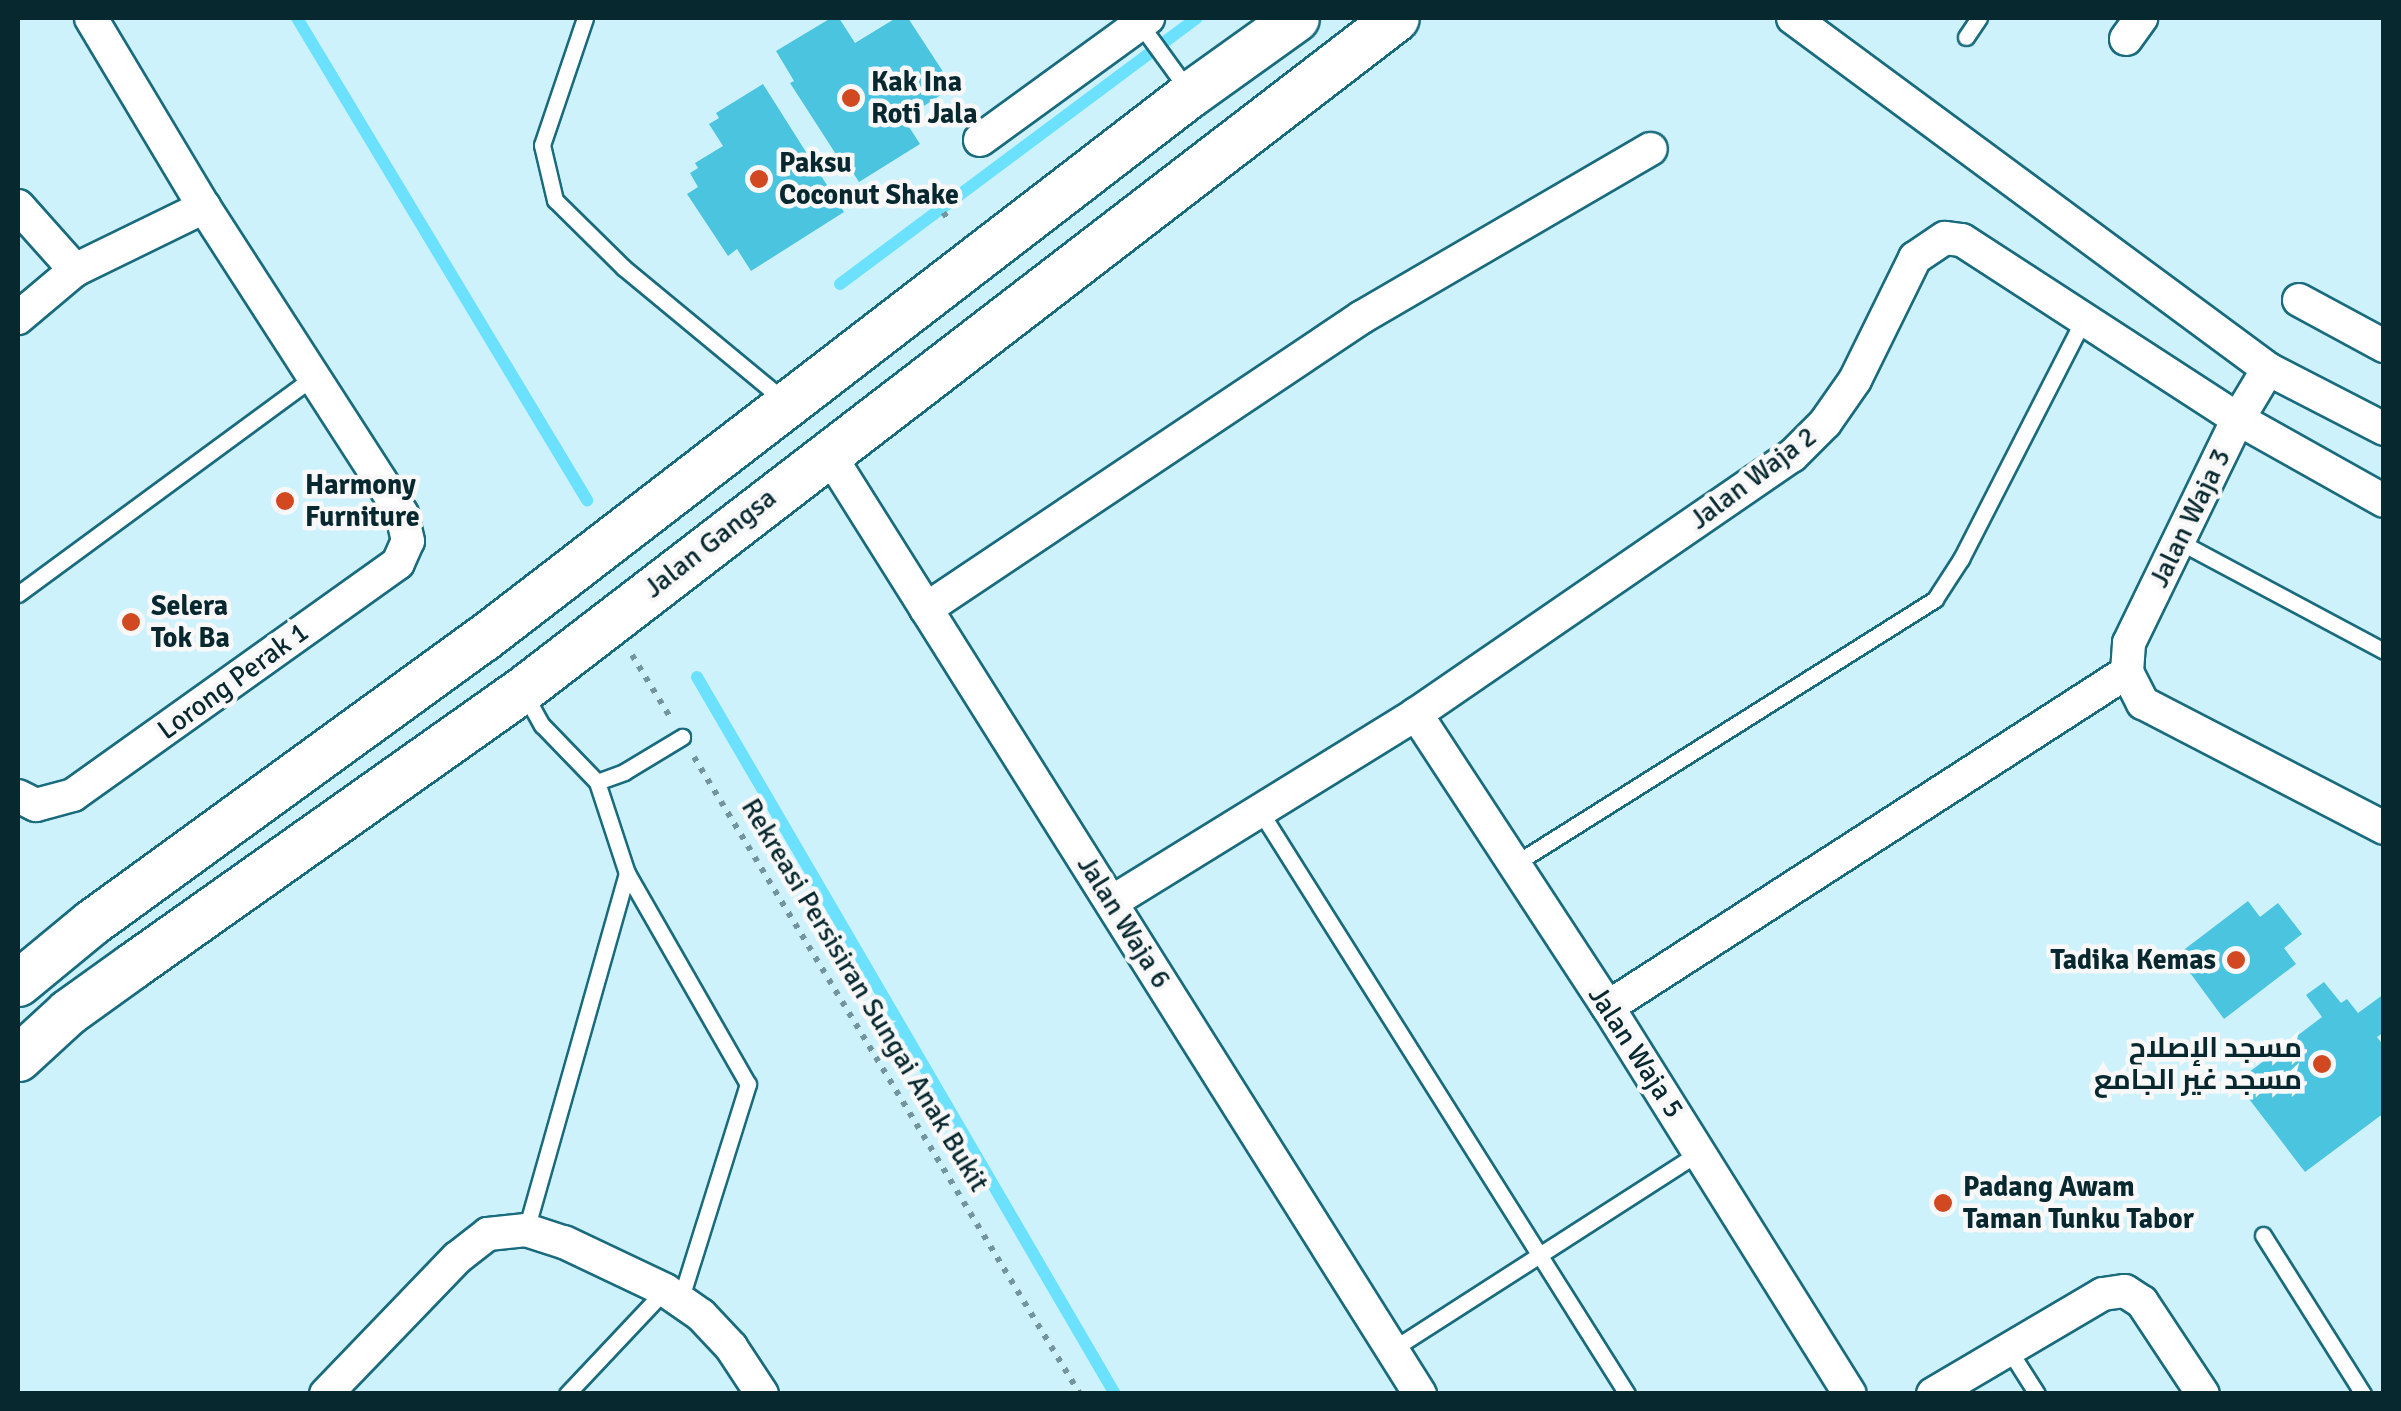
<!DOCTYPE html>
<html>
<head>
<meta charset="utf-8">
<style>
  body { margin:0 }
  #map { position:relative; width:2401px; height:1411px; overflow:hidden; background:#cef2fc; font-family:Signika,Cairo,sans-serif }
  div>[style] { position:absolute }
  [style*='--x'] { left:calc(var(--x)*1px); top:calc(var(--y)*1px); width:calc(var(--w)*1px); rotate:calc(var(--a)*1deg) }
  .stream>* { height:12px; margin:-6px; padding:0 6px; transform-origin:6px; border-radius:6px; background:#6be1fd }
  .building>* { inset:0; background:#4bc4e0 }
  .path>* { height:6px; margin-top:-3px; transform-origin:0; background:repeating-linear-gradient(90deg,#71949d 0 5px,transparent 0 13px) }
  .roads { filter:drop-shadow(2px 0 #196b7d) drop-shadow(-2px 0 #196b7d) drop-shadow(0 2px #196b7d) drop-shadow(0 -2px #196b7d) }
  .lane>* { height:15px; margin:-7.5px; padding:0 7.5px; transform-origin:7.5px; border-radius:7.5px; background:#fff }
  .street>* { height:32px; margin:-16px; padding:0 16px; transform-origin:16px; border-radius:16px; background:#fff }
  .secondary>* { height:45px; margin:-22.5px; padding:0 22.5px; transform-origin:22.5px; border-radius:22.5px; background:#fff }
  .dots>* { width:28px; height:28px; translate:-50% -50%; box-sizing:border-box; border:5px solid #f8f8f8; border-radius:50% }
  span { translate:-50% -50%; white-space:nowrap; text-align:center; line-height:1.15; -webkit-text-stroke:9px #f8f8f8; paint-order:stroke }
  .poi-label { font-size:28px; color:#07282f; font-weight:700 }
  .left { translate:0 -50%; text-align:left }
  .right { translate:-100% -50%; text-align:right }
  .street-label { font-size:28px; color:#07282f }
  .frame { position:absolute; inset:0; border:20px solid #07282f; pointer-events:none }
</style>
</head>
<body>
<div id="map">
  <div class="stream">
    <i style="--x:297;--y:18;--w:563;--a:58.97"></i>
    <i style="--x:840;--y:284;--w:445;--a:-36.7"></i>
    <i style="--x:697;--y:677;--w:830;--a:59.76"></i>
  </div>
  <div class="building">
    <i style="clip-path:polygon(831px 18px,839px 18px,855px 43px,896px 18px,908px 18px,953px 87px,904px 119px,920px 144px,859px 182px,843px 157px,839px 159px,790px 83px,794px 81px,776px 51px)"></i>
    <i style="clip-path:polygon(763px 84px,844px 212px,751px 271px,737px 249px,728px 256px,687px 194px,698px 187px,690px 173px,698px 168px,695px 163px,723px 146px,709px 124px,719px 118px,716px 113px)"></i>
    <i style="clip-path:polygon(2248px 901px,2260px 917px,2278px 903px,2302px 934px,2284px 948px,2296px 964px,2224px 1019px,2177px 955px)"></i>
    <i style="clip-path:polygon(2324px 982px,2341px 1003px,2347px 999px,2358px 1013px,2384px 994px,2384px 1032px,2377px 1037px,2384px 1046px,2384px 1113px,2305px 1172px,2236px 1082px,2322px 1017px,2306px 995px)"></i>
  </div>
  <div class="path">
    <i style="--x:936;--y:202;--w:21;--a:55"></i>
    <i style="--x:632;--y:655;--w:73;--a:58.5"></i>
    <i style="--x:694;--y:757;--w:745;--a:58.79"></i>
  </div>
  <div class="roads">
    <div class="lane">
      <i style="--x:585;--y:18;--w:134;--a:108.7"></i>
      <i style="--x:542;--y:145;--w:57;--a:76.7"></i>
      <i style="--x:555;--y:200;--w:97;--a:44.6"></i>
      <i style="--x:624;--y:268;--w:210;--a:39.6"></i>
      <i style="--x:1140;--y:24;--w:82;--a:54"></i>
      <i style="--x:1966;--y:37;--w:23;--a:-56"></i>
      <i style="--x:2178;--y:541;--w:234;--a:28.1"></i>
      <i style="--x:18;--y:594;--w:365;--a:-36.3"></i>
      <i style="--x:524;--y:693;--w:37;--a:61"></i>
      <i style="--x:542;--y:725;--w:79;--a:46"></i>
      <i style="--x:597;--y:782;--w:29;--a:-20"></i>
      <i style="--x:624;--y:772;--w:68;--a:-31.1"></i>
      <i style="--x:597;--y:782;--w:96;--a:71.8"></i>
      <i style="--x:627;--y:873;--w:243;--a:60.2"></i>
      <i style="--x:748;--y:1084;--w:227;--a:107.4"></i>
      <i style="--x:1260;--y:811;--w:689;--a:57.81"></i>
      <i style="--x:1513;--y:865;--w:499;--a:-32.2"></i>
      <i style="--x:1935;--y:599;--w:48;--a:-57"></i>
      <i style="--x:1961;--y:559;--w:270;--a:-62.9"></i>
      <i style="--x:526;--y:1230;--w:371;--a:-74.2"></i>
      <i style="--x:2263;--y:1235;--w:188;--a:57.8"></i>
      <i style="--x:1393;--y:1349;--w:365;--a:-32.7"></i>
      <i style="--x:2009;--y:1350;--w:52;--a:57.5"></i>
      <i style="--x:567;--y:1394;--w:143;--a:-46.7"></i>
    </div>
    <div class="street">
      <i style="--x:1793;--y:18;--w:591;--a:36.46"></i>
      <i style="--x:2268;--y:369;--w:131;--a:27.3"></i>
      <i style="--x:2126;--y:39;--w:26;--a:-54"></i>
      <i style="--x:980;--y:140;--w:208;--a:-36"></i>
      <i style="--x:18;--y:206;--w:86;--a:48.3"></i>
      <i style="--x:75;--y:270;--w:75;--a:139.9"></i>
      <i style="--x:75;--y:270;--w:144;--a:-26"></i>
      <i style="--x:2299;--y:300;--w:97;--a:28.4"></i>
      <i style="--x:827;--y:451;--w:1114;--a:57.84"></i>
      <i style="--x:926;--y:609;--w:525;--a:-33.81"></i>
      <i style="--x:1362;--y:317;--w:334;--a:-30.2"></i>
      <i style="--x:2127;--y:672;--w:29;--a:-86"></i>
      <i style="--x:2129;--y:643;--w:249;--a:-64.1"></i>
      <i style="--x:2238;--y:419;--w:58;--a:-59"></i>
      <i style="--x:2127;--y:672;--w:35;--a:63"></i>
      <i style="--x:2143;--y:703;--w:271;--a:27.4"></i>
      <i style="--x:1416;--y:714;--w:350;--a:56.8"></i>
      <i style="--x:1608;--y:1007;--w:456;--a:58"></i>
      <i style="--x:18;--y:796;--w:20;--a:27"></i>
      <i style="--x:36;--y:805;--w:38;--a:-15"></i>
      <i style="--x:73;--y:795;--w:399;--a:-35.5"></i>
      <i style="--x:398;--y:563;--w:24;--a:-66"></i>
      <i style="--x:408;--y:541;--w:28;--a:-103"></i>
      <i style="--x:402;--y:514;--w:365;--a:-122.8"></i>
      <i style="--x:204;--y:207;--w:220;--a:-120.9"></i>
      <i style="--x:1112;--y:902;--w:357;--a:-31.7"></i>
      <i style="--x:1416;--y:714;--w:456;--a:-34.5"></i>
      <i style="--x:1792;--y:456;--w:47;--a:-45"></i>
      <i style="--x:1825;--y:423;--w:52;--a:-55.1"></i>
      <i style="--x:1855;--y:380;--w:136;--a:-63.8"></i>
      <i style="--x:1915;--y:258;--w:36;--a:-34"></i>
      <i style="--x:1945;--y:238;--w:17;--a:7"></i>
      <i style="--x:1962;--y:240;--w:329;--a:33"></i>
      <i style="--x:2238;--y:419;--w:167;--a:29.3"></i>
      <i style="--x:1608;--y:1007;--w:618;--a:-32.84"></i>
      <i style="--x:326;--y:1394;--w:189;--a:-46.1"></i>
      <i style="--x:457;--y:1258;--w:39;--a:-38"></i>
      <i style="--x:488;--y:1234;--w:38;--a:-6"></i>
      <i style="--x:526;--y:1230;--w:40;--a:18"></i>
      <i style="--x:564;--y:1242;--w:112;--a:25.4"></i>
      <i style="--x:665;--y:1290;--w:44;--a:34.8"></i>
      <i style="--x:701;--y:1315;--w:44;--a:46.8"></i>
      <i style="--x:731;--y:1347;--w:56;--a:56.6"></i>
      <i style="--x:1933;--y:1394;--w:197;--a:-30.5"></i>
      <i style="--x:2103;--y:1294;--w:22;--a:-8"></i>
      <i style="--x:2125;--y:1291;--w:20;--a:33"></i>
      <i style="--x:2142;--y:1302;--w:110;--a:56.5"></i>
    </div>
    <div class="secondary">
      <i style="--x:18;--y:983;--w:96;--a:-39.5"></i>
      <i style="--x:92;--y:922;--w:482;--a:-36"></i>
      <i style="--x:482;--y:639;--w:893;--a:-37.59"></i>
      <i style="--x:1190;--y:94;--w:130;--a:-35.6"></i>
      <i style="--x:18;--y:1058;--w:68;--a:-42.6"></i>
      <i style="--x:68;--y:1012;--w:79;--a:-35.7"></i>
      <i style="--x:132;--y:966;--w:478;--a:-35.3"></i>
      <i style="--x:522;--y:690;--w:1102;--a:-37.56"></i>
    </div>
  </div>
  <div class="dots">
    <i style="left:851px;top:98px;background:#d24921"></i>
    <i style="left:759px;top:179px;background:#d24921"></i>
    <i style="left:285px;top:501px;background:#d24921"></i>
    <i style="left:131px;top:622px;background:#d24921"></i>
    <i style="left:2236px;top:960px;background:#d24921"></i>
    <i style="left:2322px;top:1064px;background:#d24921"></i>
    <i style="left:1943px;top:1203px;background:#d24921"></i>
  </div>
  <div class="poi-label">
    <span class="left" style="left:871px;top:98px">Kak Ina<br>Roti Jala</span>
    <span class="left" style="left:779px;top:179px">Paksu<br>Coconut Shake</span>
    <span class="left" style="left:305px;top:501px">Harmony<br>Furniture</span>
    <span class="left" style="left:151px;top:622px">Selera<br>Tok Ba</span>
    <span class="right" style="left:2216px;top:960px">Tadika Kemas</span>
    <span class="right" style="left:2302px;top:1064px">مسجد الإصلاح<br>مسجد غير الجامع</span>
    <span class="left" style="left:1963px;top:1203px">Padang Awam<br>Taman Tunku Tabor</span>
  </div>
  <div class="street-label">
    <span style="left:1753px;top:478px;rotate:-37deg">Jalan Waja 2</span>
    <span style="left:2190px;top:518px;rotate:-64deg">Jalan Waja 3</span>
    <span style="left:710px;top:543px;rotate:-38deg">Jalan Gangsa</span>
    <span style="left:233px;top:681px;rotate:-36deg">Lorong Perak 1</span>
    <span style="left:1124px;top:922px;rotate:58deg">Jalan Waja 6</span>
    <span style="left:865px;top:995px;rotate:59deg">Rekreasi Persisiran Sungai Anak Bukit</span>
    <span style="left:1636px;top:1052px;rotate:57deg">Jalan Waja 5</span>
  </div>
  <div class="frame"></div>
</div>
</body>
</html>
